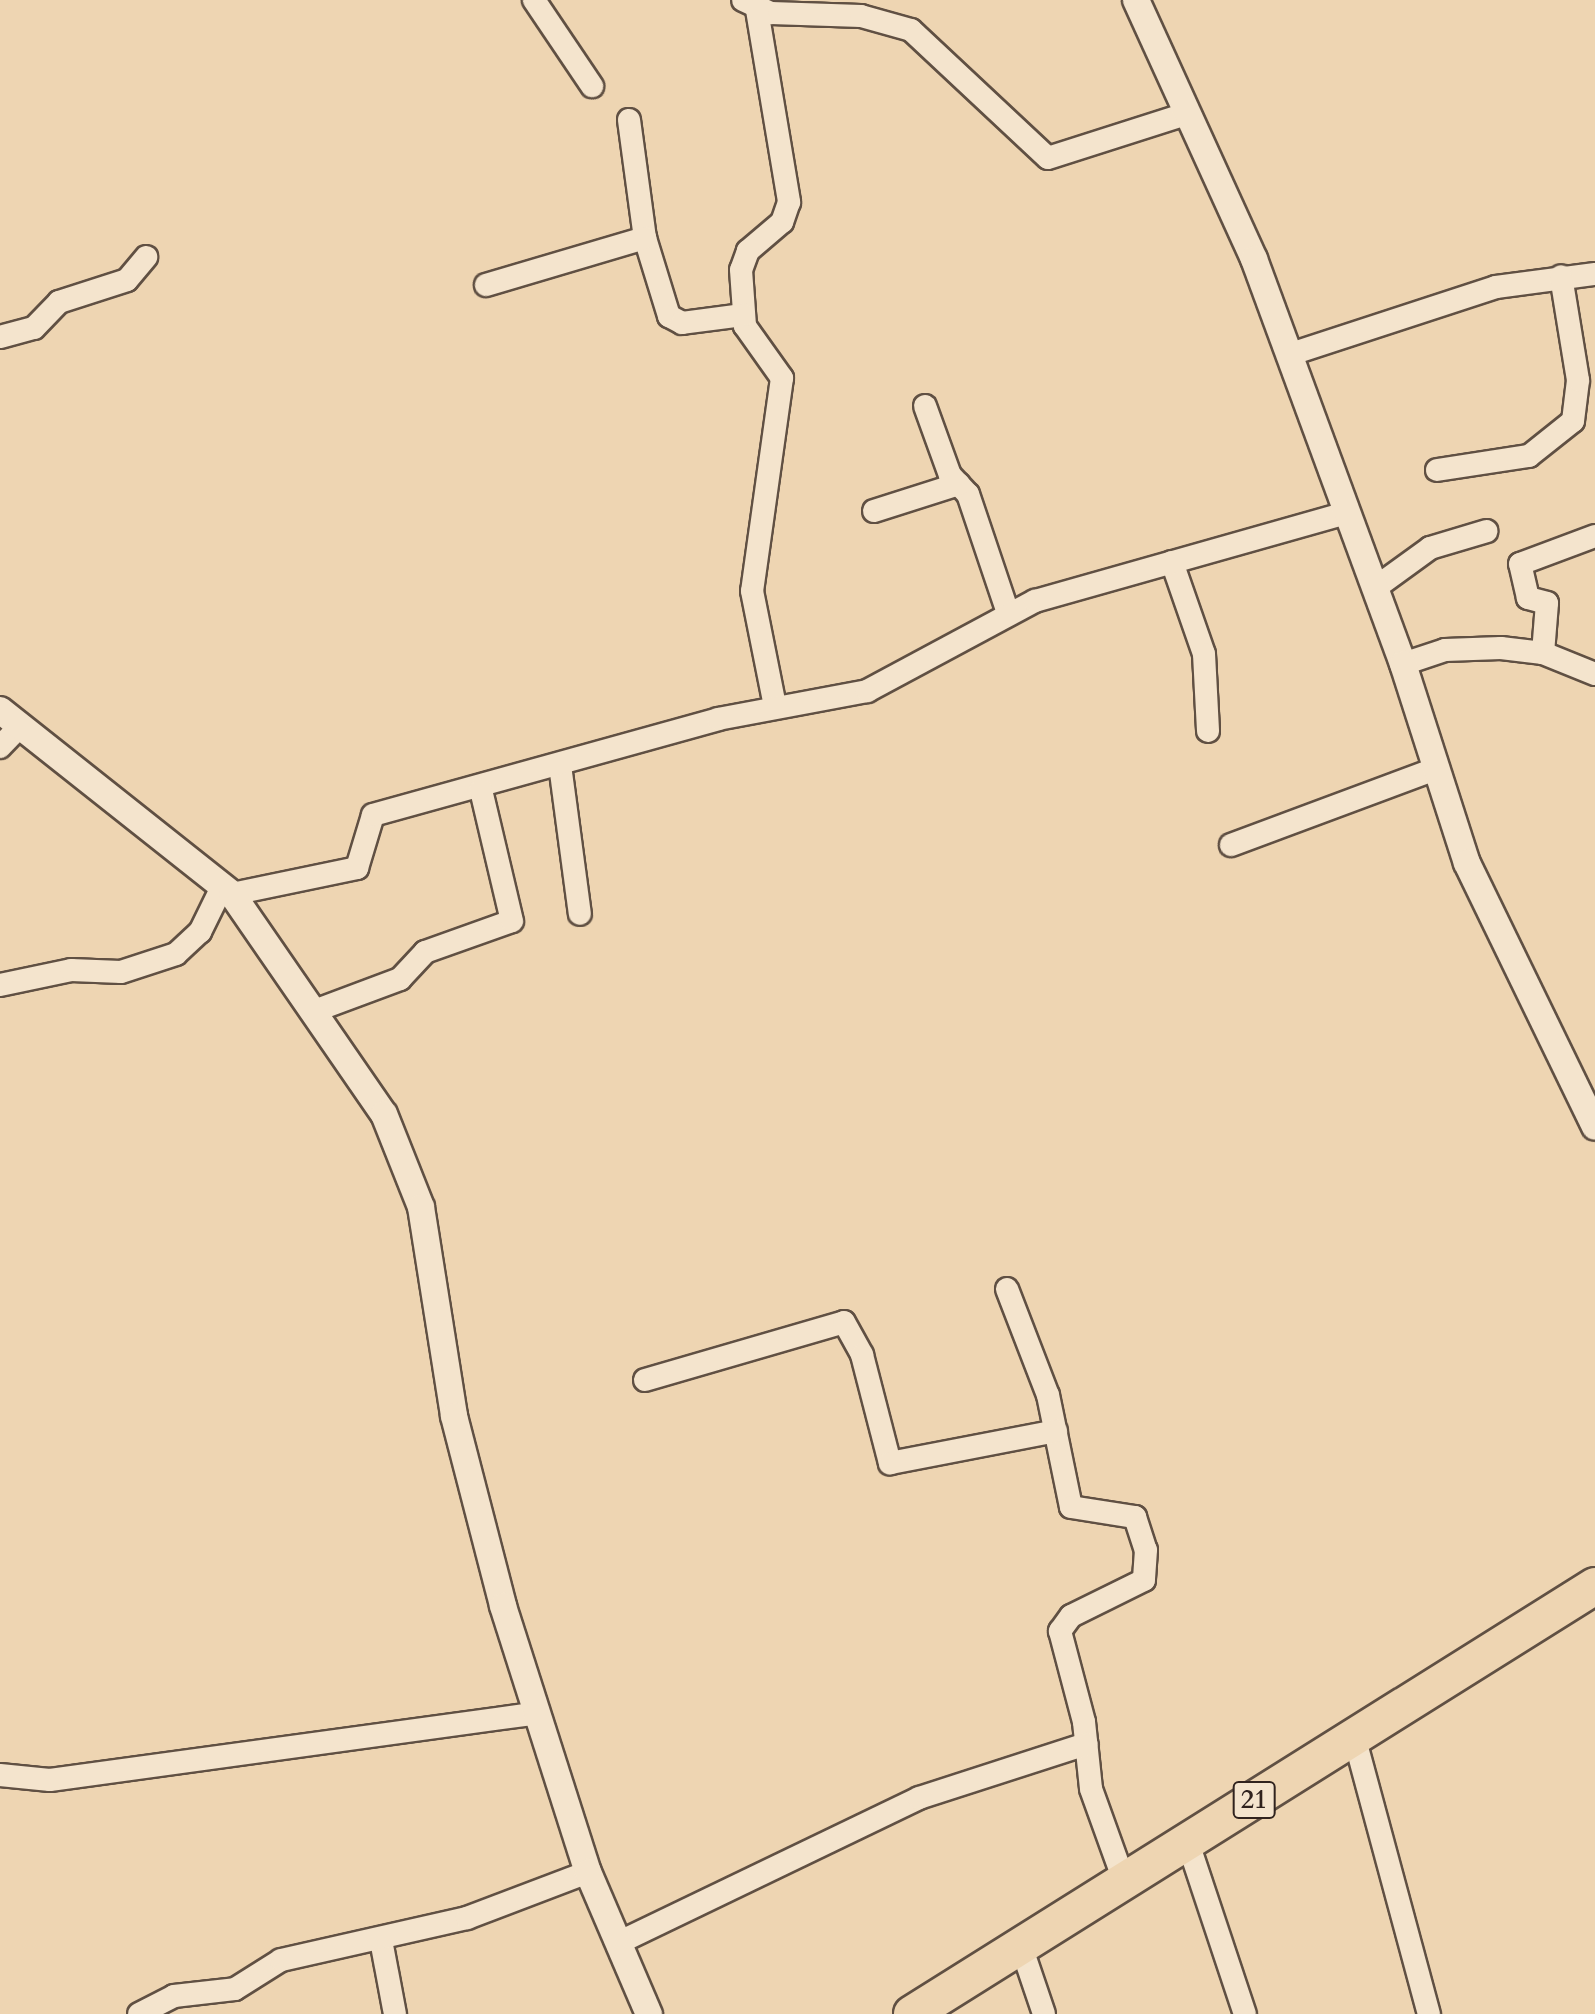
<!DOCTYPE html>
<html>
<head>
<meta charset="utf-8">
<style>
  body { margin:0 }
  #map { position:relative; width:1595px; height:2014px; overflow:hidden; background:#eed5b2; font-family:Cardo,serif }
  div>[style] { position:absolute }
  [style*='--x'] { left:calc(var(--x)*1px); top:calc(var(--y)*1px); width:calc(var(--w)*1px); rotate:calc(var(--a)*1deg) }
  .roads { filter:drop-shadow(2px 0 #605043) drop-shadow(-2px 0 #605043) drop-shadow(0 2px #605043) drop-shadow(0 -2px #605043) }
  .minor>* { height:22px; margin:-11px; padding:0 11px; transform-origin:11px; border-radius:11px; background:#f4e4cd }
  .tertiary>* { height:26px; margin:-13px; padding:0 13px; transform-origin:13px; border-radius:13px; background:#f4e4cd }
  .trunk>* { height:36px; margin:-18px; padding:0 18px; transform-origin:18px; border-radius:18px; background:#eed5b2 }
  span { translate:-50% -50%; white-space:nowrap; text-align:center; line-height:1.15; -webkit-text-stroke:8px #f4e4cd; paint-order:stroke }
  .shield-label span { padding:2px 6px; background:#f4e4cd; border:2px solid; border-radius:6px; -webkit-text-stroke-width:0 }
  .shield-label { font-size:26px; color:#30231e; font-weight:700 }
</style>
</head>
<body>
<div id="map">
  <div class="roads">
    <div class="minor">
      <i style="--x:534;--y:0;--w:104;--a:56"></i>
      <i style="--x:743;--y:0;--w:31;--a:25"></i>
      <i style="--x:771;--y:13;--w:90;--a:1.9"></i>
      <i style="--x:861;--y:16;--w:52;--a:15.6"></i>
      <i style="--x:911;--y:30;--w:187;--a:43.1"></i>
      <i style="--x:1048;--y:158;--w:148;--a:-17.7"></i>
      <i style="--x:757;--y:10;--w:195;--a:80.5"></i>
      <i style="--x:789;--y:202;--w:21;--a:109"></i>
      <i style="--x:782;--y:222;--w:45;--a:139.5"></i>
      <i style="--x:748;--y:251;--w:20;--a:110"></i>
      <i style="--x:741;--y:270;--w:56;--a:85.9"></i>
      <i style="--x:745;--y:326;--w:64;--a:54.6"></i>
      <i style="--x:782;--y:378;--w:215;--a:98"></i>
      <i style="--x:752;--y:591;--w:117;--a:78.7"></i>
      <i style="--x:629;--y:120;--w:119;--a:82.3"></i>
      <i style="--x:645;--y:238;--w:82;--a:72.9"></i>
      <i style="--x:669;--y:316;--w:15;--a:28"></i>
      <i style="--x:682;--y:323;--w:62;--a:-7.5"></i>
      <i style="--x:486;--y:285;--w:166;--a:-16.5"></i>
      <i style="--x:0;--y:337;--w:35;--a:-15"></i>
      <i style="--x:34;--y:328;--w:36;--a:-46"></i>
      <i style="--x:59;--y:302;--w:71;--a:-17.9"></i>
      <i style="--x:127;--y:280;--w:30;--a:-50"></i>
      <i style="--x:1288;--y:355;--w:219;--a:-18.1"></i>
      <i style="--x:1496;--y:287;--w:100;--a:-7.5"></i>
      <i style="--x:925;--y:406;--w:73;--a:70.1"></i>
      <i style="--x:950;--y:475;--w:26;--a:47"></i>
      <i style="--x:968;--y:494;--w:126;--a:71.4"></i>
      <i style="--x:1437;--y:470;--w:93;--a:-8.7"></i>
      <i style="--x:1529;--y:456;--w:56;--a:-38.5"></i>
      <i style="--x:1573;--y:421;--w:41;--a:-83"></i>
      <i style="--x:1578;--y:380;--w:105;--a:-99.3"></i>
      <i style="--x:874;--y:511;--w:89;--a:-17.6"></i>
      <i style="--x:1172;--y:562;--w:97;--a:70.8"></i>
      <i style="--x:1204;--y:654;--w:77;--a:87"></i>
      <i style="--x:1375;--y:588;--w:68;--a:-36"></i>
      <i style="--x:1430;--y:548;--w:59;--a:-16.6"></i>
      <i style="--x:1543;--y:653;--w:50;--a:-85.4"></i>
      <i style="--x:1547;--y:603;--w:20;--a:-165"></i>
      <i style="--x:1528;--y:598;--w:35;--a:-103"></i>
      <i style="--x:1520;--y:564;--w:80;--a:-20.5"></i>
      <i style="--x:1403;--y:664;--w:44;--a:-18.4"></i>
      <i style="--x:1445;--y:650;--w:56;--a:-2"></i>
      <i style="--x:1501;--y:648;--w:42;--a:6.8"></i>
      <i style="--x:1543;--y:653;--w:56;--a:22"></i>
      <i style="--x:0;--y:747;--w:28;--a:-46"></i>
      <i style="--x:560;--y:765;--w:150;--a:82.4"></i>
      <i style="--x:1231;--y:845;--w:218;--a:-20.4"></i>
      <i style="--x:232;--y:894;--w:128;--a:-11.7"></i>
      <i style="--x:357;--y:868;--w:55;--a:-73.2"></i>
      <i style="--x:373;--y:815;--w:358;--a:-15.5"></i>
      <i style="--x:718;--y:719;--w:152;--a:-10.6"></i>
      <i style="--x:867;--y:691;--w:191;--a:-28.2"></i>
      <i style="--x:1035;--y:601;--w:323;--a:-15.8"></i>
      <i style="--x:0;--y:985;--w:73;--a:-11.9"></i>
      <i style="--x:71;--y:970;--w:50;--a:2.3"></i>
      <i style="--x:121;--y:972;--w:58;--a:-18.1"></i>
      <i style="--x:176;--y:954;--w:33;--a:-43"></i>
      <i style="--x:200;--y:932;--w:52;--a:-63.9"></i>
      <i style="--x:317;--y:1010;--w:89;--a:-20.5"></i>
      <i style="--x:400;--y:979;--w:37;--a:-47"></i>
      <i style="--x:425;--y:952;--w:92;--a:-19.6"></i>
      <i style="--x:512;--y:921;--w:135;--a:-103.3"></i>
      <i style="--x:1007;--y:1289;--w:114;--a:68.9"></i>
      <i style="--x:1048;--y:1395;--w:114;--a:78.4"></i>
      <i style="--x:1071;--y:1507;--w:65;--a:8.9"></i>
      <i style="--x:1135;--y:1517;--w:35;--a:72"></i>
      <i style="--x:1146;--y:1550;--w:30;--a:94"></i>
      <i style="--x:1144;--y:1580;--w:81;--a:153.7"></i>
      <i style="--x:1071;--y:1616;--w:19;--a:126"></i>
      <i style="--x:1060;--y:1631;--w:94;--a:75.2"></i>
      <i style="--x:1084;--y:1722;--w:67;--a:84"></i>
      <i style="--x:1091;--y:1789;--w:95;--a:70.2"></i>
      <i style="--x:645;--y:1380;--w:207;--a:-16.2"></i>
      <i style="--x:844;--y:1322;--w:38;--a:61"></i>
      <i style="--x:862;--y:1355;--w:112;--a:75.5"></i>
      <i style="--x:890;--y:1463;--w:169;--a:-10.9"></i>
      <i style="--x:1355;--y:1740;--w:284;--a:74.9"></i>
      <i style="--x:0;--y:1775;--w:50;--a:5.7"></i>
      <i style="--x:50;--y:1780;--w:492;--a:-7.8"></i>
      <i style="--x:1187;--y:1840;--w:183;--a:71.6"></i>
      <i style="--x:381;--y:1940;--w:75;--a:79.3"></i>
      <i style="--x:618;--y:1943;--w:334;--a:-25.7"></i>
      <i style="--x:919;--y:1798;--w:176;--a:-17.9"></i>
      <i style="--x:1020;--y:1943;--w:75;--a:71.3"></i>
      <i style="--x:139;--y:2014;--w:39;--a:-27"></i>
      <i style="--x:174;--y:1996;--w:61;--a:-6.5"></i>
      <i style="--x:235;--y:1989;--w:54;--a:-32.2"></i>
      <i style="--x:281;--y:1960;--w:191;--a:-12.7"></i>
      <i style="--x:467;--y:1918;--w:129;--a:-20.8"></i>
    </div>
    <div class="tertiary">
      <i style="--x:1136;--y:0;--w:285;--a:65.5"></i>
      <i style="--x:1254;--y:259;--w:432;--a:69.8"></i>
      <i style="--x:1403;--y:664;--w:209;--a:72.2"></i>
      <i style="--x:1467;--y:863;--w:293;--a:64.1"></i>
      <i style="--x:0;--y:710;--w:296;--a:38.4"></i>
      <i style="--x:232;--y:894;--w:267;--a:55.4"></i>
      <i style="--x:384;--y:1114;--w:100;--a:68.3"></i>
      <i style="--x:421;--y:1207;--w:212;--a:81"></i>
      <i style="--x:454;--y:1416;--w:196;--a:75.5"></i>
      <i style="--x:503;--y:1606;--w:279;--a:72.3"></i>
      <i style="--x:588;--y:1872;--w:155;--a:66.8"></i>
    </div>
    <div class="trunk">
      <i style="--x:912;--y:2014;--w:806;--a:-32.07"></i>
    </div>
  </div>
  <div class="shield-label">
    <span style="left:1254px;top:1800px">21</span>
  </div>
</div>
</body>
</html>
